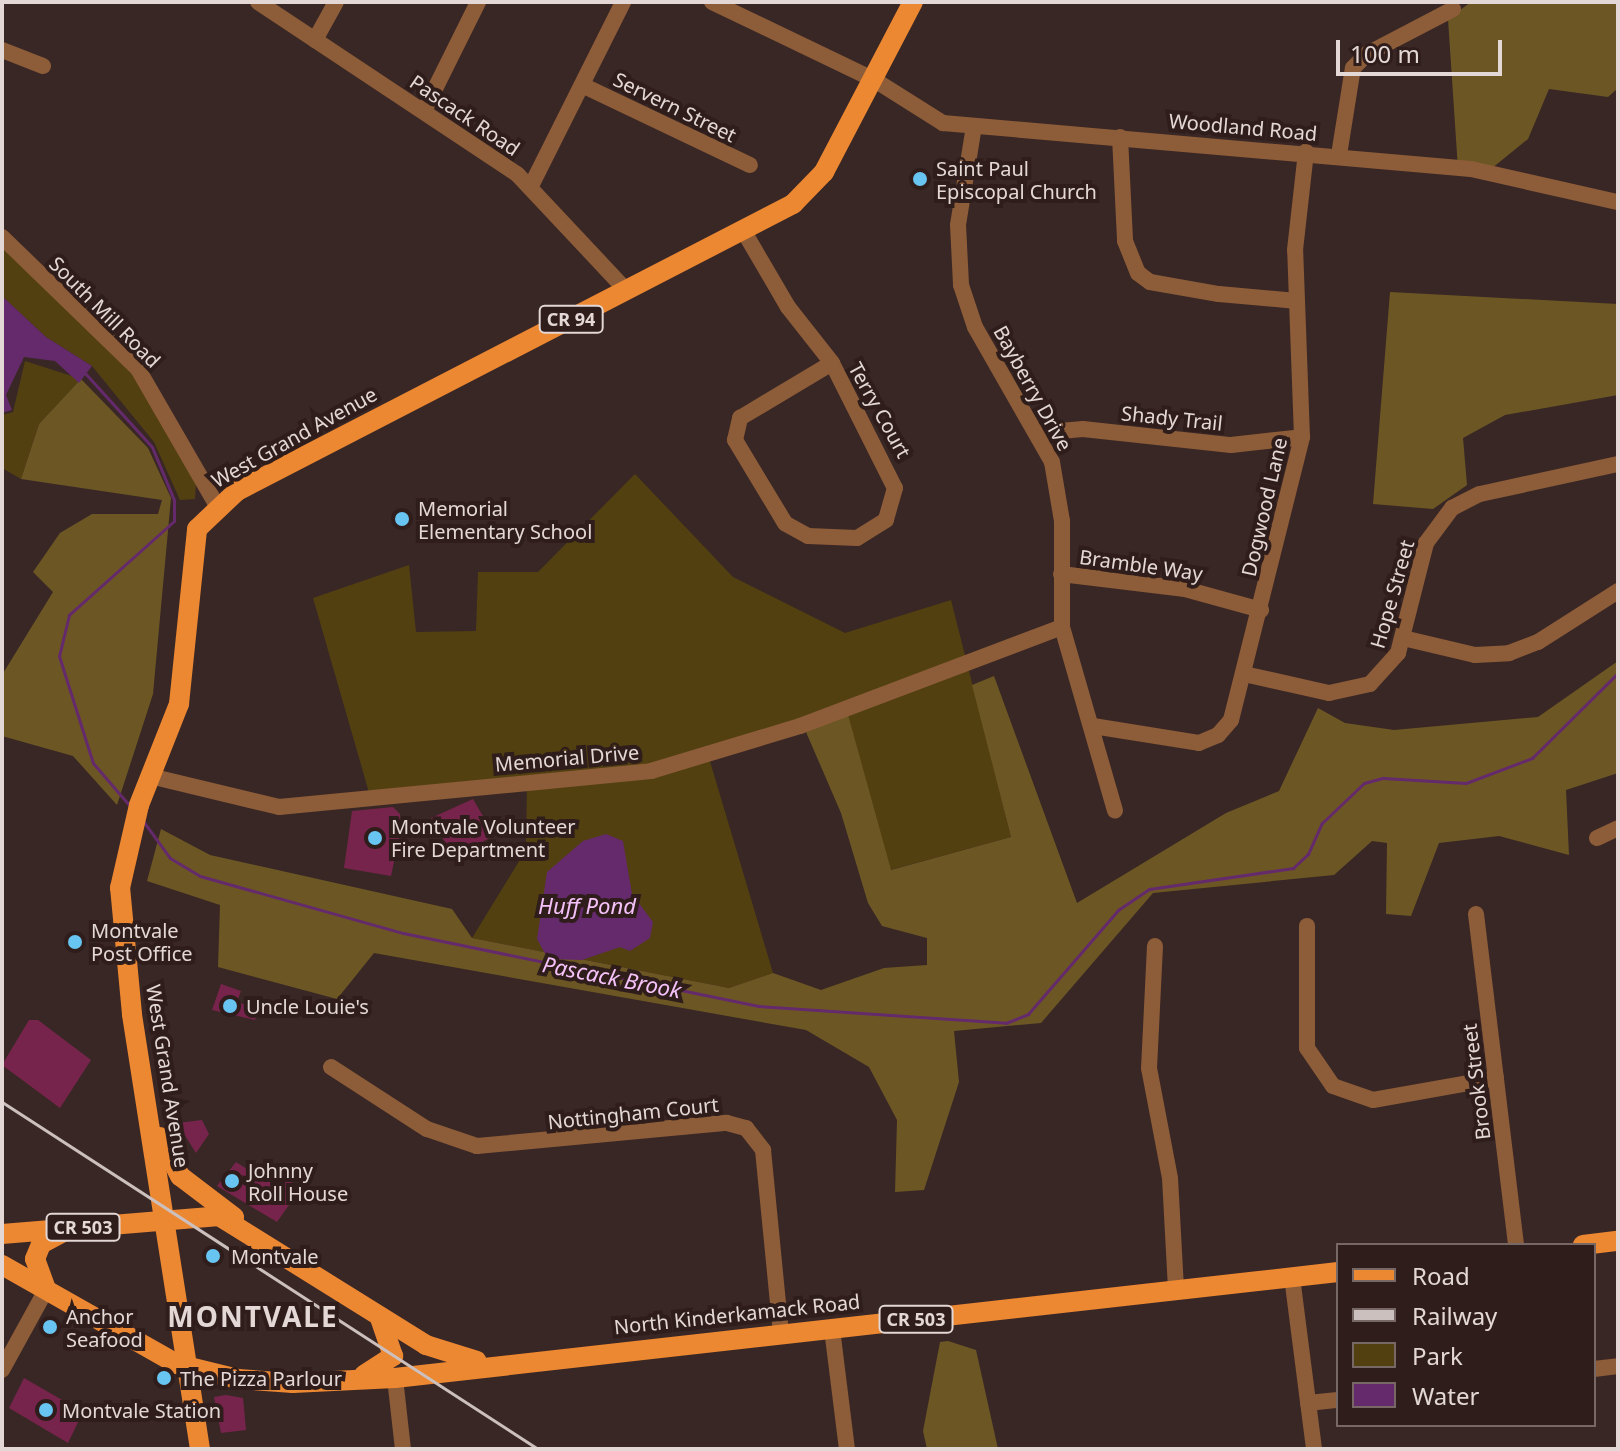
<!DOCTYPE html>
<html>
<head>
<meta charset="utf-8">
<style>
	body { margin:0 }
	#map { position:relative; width:1620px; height:1451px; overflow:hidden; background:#392725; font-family:"Noto Sans",sans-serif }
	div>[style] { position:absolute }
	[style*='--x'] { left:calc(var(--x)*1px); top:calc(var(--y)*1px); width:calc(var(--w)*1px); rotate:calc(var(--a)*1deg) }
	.green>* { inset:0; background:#524011 }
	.forest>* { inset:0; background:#6c5724 }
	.water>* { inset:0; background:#642a6b }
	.stream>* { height:3px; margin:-1.5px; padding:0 1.5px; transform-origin:1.5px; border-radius:1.5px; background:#642a6b }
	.building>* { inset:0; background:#77244c }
	.minor>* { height:16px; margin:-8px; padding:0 8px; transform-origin:8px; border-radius:8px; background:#8d5c38 }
	.major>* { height:20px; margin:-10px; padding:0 10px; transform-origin:10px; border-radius:10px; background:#ec8732 }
	.rail>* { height:3px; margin:-1.5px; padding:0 1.5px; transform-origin:1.5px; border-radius:1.5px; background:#ccc0be }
	.dots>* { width:22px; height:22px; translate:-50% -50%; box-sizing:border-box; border:4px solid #2f1d1b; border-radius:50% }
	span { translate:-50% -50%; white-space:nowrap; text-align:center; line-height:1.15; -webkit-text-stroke:8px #2f1d1b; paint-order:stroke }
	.shield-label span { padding:2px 6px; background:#2f1d1b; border:2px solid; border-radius:6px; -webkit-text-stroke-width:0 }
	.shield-label { font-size:18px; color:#e4d8d6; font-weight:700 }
	.street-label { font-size:20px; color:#e4d8d6 }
	.poi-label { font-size:20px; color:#e4d8d6 }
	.left { translate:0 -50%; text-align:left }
	.water-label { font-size:22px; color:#f4c2f9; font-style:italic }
	.district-label { font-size:28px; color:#e4d8d6; font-weight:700; letter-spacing:2px }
	.frame { position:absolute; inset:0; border:4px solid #e4d8d6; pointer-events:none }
	.legend { position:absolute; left:1336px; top:1243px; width:260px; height:184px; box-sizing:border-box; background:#2f1d1b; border:2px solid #776866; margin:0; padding:10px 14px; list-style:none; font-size:24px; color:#e4d8d6 }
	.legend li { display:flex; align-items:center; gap:16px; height:40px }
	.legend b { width:40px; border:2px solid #776866 }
	.scale { position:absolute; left:1336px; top:40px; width:166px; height:36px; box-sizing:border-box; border:4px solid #e4d8d6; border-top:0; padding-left:10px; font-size:24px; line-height:28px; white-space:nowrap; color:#e4d8d6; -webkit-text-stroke:6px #2f1d1b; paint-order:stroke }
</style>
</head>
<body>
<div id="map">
	<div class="green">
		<i style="clip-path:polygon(2px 246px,127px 364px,196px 483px,195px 499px,180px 500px,154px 442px,92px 366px,46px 337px,2px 296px)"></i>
		<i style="clip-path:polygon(25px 361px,81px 379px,39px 424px,21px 479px,2px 468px,2px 415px,13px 412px)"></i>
		<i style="clip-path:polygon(635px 474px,733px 577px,845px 633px,951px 600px,1011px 837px,890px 870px,847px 712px,709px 758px,773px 973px,729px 988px,472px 938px,526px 850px,527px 780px,370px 796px,313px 598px,409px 565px,416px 632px,476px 631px,478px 572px,538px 572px)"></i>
	</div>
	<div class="forest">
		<i style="clip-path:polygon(1471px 2px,1618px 2px,1618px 88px,1608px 97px,1549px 89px,1528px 139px,1486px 173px,1458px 169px,1448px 19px)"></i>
		<i style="clip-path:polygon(1390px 292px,1618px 304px,1618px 395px,1505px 415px,1463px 438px,1467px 485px,1433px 509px,1373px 504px)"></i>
		<i style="clip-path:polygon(81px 379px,148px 448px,171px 498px,153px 694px,117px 805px,73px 756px,2px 736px,2px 675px,53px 592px,33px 572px,60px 533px,92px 514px,158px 514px,162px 500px,21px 479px,39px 424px)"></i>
		<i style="clip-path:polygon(1618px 661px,1618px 773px,1566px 790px,1569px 855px,1499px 836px,1439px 843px,1411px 916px,1386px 914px,1387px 843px,1372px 841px,1334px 875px,1153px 893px,1041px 1023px,954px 1031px,959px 1082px,924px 1190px,895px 1192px,897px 1120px,869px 1067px,806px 1030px,374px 953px,337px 999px,218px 967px,220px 905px,147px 881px,161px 829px,210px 855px,452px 909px,472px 938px,729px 988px,773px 973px,821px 990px,884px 968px,927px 965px,927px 938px,882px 926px,868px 903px,841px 813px,806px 732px,847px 711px,891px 870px,1011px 837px,972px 685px,994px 676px,1077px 903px,1226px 813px,1279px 791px,1318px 708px,1345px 723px,1394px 730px,1538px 717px)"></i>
		<i style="clip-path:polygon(948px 1341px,976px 1350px,998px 1449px,927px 1449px,923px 1431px,940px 1342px)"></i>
	</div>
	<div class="water">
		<i style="clip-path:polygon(2px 296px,46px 337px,92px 366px,79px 383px,55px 361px,24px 357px,6px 395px,12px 410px,2px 413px)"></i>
		<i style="clip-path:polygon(606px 834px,623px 841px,632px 894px,653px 922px,650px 938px,630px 951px,620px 947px,582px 960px,548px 959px,537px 939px,547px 872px,583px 841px)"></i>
	</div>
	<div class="stream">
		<i style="--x:84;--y:372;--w:101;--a:47.8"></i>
		<i style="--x:152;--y:447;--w:57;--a:67.5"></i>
		<i style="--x:174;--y:500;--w:21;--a:90"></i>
		<i style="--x:174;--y:521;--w:141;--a:138.2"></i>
		<i style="--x:69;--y:615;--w:42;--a:103.7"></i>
		<i style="--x:59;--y:656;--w:112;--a:72.4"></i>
		<i style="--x:93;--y:763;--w:57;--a:49.3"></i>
		<i style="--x:143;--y:821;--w:46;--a:53.9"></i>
		<i style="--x:170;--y:858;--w:35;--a:31"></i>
		<i style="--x:200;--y:876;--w:211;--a:15.7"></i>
		<i style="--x:403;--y:933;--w:363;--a:11.6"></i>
		<i style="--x:759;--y:1006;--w:248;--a:3.9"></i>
		<i style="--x:1006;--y:1023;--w:24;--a:-22"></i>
		<i style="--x:1028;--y:1014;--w:138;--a:-49.1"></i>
		<i style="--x:1118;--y:910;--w:37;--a:-34"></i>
		<i style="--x:1149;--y:889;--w:146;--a:-8.3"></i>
		<i style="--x:1293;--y:868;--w:21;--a:-43"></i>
		<i style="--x:1308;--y:854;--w:34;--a:-66"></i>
		<i style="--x:1322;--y:823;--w:58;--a:-43.6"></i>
		<i style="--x:1364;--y:783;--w:20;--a:-15"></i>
		<i style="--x:1383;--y:778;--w:83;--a:3.4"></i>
		<i style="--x:1466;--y:783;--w:71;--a:-20.7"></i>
		<i style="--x:1532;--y:758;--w:121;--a:-44.7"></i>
	</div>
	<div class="building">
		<i style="clip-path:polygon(473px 799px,494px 835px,455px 859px,431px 818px)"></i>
		<i style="clip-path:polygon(393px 807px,400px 814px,400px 833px,391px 876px,344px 868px,352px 811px)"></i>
		<i style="clip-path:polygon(221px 984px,241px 991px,237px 1002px,258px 1009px,255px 1020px,212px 1010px)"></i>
		<i style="clip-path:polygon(29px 1020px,38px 1020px,91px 1060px,60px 1108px,2px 1065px)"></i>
		<i style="clip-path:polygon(202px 1120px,209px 1134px,196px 1153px,177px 1123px)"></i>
		<i style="clip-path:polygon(236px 1162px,261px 1178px,269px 1166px,292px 1182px,285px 1192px,294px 1198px,277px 1222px,217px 1186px)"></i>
		<i style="clip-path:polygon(24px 1378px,83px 1412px,68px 1443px,9px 1408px)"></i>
		<i style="clip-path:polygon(226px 1395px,243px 1398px,246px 1430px,221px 1433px,214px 1397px)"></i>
	</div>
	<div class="minor">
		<i style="--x:258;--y:2;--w:311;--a:33.6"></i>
		<i style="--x:517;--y:174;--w:159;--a:46.8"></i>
		<i style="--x:712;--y:2;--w:178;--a:25.6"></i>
		<i style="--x:873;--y:79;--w:83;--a:32.2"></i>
		<i style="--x:943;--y:123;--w:530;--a:4.98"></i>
		<i style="--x:1471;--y:169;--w:151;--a:12.7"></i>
		<i style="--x:315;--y:40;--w:43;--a:-61.1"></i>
		<i style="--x:2;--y:50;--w:44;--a:21.3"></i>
		<i style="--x:582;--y:85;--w:186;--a:25.5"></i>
		<i style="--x:424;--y:111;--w:122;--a:-63.6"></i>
		<i style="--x:974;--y:126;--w:100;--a:99.2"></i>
		<i style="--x:958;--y:225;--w:60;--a:87.1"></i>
		<i style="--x:961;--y:285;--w:44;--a:71.6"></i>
		<i style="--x:975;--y:327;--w:155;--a:60.3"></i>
		<i style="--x:1052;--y:462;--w:60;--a:80.4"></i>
		<i style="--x:1062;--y:521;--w:106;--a:90"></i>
		<i style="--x:1062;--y:627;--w:191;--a:73.9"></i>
		<i style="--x:1120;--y:137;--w:104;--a:87.2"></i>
		<i style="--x:1125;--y:241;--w:35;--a:68"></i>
		<i style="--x:1138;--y:273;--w:15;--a:37"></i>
		<i style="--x:1150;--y:282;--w:70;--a:9.9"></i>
		<i style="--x:1219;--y:294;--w:78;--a:5.1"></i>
		<i style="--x:1339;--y:155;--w:88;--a:-80.9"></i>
		<i style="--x:1353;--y:68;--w:20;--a:-45"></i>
		<i style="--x:1367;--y:54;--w:97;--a:-27.6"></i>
		<i style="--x:531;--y:186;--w:206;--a:-63.4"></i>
		<i style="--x:743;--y:230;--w:89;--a:59.7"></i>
		<i style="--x:788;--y:307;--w:71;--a:51.8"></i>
		<i style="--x:2;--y:237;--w:190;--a:44.1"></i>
		<i style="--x:138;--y:369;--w:158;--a:60"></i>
		<i style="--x:832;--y:363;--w:140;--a:63.3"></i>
		<i style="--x:895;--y:488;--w:33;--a:106"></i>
		<i style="--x:886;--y:520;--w:34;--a:148"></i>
		<i style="--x:857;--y:538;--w:49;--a:-177.7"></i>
		<i style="--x:808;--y:536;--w:26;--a:-151"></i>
		<i style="--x:785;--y:523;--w:97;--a:-121.1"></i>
		<i style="--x:735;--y:440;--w:23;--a:-77"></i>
		<i style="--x:740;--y:418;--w:107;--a:-30.9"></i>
		<i style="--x:1038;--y:433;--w:45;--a:-5.1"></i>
		<i style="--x:1083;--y:429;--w:149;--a:6.2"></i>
		<i style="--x:1231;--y:445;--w:71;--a:-6.4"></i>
		<i style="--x:1061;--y:574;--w:125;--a:6.9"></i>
		<i style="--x:1185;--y:589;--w:79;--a:15.4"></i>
		<i style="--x:1403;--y:638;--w:74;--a:13.3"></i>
		<i style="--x:1475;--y:655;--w:34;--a:-3"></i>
		<i style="--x:1509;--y:653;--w:31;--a:-21"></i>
		<i style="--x:1538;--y:642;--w:95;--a:-32.5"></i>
		<i style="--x:1244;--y:674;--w:87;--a:12.6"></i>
		<i style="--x:1329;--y:693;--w:42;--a:-12.4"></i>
		<i style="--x:1370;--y:684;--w:42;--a:-47.9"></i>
		<i style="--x:1398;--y:653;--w:114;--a:-75.7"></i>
		<i style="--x:1426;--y:543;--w:44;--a:-53.4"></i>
		<i style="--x:1452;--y:508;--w:31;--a:-27"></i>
		<i style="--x:1480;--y:494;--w:141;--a:-12.3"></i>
		<i style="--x:1093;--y:726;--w:107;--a:9.1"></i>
		<i style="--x:1199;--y:743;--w:21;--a:-23"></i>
		<i style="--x:1218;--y:735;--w:20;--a:-49"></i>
		<i style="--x:1231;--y:720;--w:292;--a:-75.9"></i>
		<i style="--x:1302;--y:437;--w:187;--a:-92.1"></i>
		<i style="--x:1295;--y:250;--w:99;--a:-83.6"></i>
		<i style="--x:150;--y:776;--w:133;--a:13.5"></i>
		<i style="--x:279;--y:807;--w:374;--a:-5.5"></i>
		<i style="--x:651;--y:771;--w:156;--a:-16.8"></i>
		<i style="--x:800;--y:726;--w:280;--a:-20.7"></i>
		<i style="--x:1597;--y:838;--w:23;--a:-25"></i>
		<i style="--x:1476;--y:914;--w:333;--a:83.1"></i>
		<i style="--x:1307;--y:926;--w:122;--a:90"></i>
		<i style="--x:1307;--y:1048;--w:46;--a:55.6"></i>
		<i style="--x:1333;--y:1086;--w:42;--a:19.3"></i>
		<i style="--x:1373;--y:1100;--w:125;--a:-10.1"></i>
		<i style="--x:1155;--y:946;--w:122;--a:92.8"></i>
		<i style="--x:1149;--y:1068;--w:112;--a:79.2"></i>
		<i style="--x:1170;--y:1178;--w:112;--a:86.9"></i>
		<i style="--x:331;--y:1067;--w:114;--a:32.9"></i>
		<i style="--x:427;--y:1129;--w:53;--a:18.8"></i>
		<i style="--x:477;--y:1146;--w:251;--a:-5.3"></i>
		<i style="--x:727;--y:1123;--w:20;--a:15"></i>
		<i style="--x:746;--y:1128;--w:28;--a:52"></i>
		<i style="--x:763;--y:1150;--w:185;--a:84.4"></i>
		<i style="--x:1292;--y:1277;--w:173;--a:82.7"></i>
		<i style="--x:832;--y:1329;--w:121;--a:82.9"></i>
		<i style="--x:1594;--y:1369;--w:24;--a:-7"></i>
		<i style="--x:2;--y:1370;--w:91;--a:-61.2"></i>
		<i style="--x:395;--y:1378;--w:71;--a:83.6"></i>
		<i style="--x:1308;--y:1403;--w:30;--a:-6"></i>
	</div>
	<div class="major">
		<i style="--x:160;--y:1137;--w:44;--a:62.9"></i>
		<i style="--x:180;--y:1176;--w:68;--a:37.2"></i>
		<i style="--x:2;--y:1234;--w:218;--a:-4.7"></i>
		<i style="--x:219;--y:1216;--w:244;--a:31.9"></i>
		<i style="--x:426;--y:1345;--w:53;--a:17.4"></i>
		<i style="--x:1583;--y:1245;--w:35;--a:-7"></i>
		<i style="--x:2;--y:1265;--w:201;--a:29.5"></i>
		<i style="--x:177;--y:1364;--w:63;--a:13.8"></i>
		<i style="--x:238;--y:1379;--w:55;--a:4.2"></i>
		<i style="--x:293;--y:1383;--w:102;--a:-2.8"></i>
		<i style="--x:395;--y:1378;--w:949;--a:-6.41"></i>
		<i style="--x:46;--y:1289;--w:32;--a:-110"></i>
		<i style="--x:35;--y:1259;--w:16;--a:-68"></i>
		<i style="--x:41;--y:1244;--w:26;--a:-28"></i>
		<i style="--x:364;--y:1375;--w:35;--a:-33"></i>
		<i style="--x:393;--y:1356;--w:40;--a:-108.9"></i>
		<i style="--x:200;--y:1449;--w:440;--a:-98.9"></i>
		<i style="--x:132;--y:1014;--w:127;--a:-95.4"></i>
		<i style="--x:120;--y:888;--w:85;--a:-77.1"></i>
		<i style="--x:139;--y:805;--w:109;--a:-68.4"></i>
		<i style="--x:179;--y:704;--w:176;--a:-84.1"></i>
		<i style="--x:197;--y:529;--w:55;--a:-43.5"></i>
		<i style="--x:237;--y:491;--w:626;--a:-27.3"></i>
		<i style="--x:793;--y:204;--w:45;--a:-45.9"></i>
		<i style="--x:824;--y:172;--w:192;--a:-62.4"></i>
	</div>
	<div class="rail">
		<i style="--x:2;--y:1102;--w:639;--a:32.92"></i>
	</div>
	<div class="dots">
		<i style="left:920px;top:179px;background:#68c4f0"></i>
		<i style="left:402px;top:519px;background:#68c4f0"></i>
		<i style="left:375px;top:838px;background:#68c4f0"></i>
		<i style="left:75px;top:942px;background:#68c4f0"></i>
		<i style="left:230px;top:1006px;background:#68c4f0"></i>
		<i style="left:232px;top:1181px;background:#68c4f0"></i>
		<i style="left:213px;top:1256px;background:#68c4f0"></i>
		<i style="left:50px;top:1327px;background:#68c4f0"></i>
		<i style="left:164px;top:1378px;background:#68c4f0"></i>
		<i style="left:46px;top:1410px;background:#68c4f0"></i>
	</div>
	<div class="shield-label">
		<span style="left:571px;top:319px">CR 94</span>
		<span style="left:83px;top:1227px">CR 503</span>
		<span style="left:916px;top:1319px">CR 503</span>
	</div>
	<div class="street-label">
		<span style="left:675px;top:107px;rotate:26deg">Servern Street</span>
		<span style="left:465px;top:115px;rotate:34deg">Pascack Road</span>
		<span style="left:1243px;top:127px;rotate:5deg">Woodland Road</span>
		<span style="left:105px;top:312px;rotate:45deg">South Mill Road</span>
		<span style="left:1033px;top:388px;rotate:61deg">Bayberry Drive</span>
		<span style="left:880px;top:410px;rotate:61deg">Terry Court</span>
		<span style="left:1172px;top:418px;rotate:6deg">Shady Trail</span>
		<span style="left:294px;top:437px;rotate:-29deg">West Grand Avenue</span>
		<span style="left:1264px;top:507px;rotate:-77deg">Dogwood Lane</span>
		<span style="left:1141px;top:565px;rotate:8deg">Bramble Way</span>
		<span style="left:1392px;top:594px;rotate:-74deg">Hope Street</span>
		<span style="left:567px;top:758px;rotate:-5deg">Memorial Drive</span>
		<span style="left:168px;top:1076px;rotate:81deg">West Grand Avenue</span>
		<span style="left:1476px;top:1082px;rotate:-97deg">Brook Street</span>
		<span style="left:633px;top:1113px;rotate:-6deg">Nottingham Court</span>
		<span style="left:737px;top:1314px;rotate:-6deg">North Kinderkamack Road</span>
	</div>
	<div class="poi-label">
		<span class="left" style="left:936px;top:180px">Saint Paul<br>Episcopal Church</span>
		<span class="left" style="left:418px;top:520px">Memorial<br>Elementary School</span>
		<span class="left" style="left:391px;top:838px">Montvale Volunteer<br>Fire Department</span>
		<span class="left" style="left:91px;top:942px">Montvale<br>Post Office</span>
		<span class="left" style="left:246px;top:1006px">Uncle Louie's</span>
		<span class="left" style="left:248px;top:1182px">Johnny<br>Roll House</span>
		<span class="left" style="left:231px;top:1256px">Montvale</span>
		<span class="left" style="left:66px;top:1328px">Anchor<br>Seafood</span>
		<span class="left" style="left:180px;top:1378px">The Pizza Parlour</span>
		<span class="left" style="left:62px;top:1410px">Montvale Station</span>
	</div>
	<div class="water-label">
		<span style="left:587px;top:906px">Huff Pond</span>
		<span style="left:612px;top:977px;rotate:11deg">Pascack Brook</span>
	</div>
	<div class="district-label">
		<span style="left:253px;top:1316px">MONTVALE</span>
	</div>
	<div class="frame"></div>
	<ul class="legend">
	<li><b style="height:10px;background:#ec8732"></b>Road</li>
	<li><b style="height:10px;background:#ccc0be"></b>Railway</li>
	<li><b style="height:22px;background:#524011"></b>Park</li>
	<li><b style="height:22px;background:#642a6b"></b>Water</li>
	</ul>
	<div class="scale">100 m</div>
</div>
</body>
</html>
